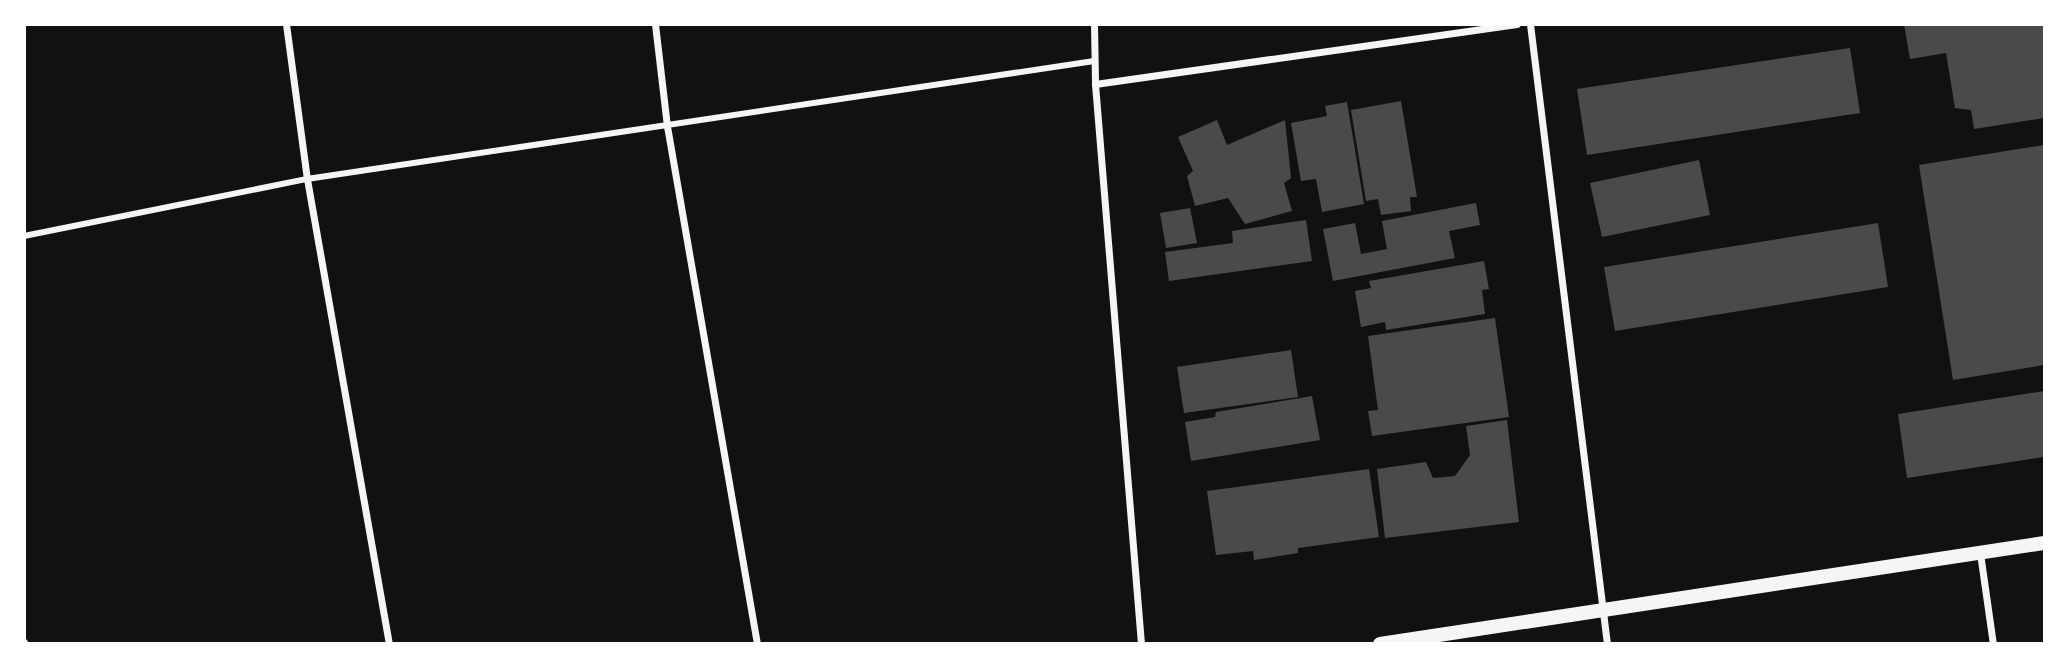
<!DOCTYPE html>
<html>
<head>
<meta charset="utf-8">
<style>
	body { margin:0 }
	#map { position:relative; width:2069px; height:668px; overflow:hidden; background:#111; font-family:"Work Sans",sans-serif }
	div>[style] { position:absolute }
	[style*='--x'] { left:calc(var(--x)*1px); top:calc(var(--y)*1px); width:calc(var(--w)*1px); rotate:calc(var(--a)*1deg) }
	.building>* { inset:0; background:#4a4a4a }
	.pedestrian>* { height:6px; margin:-3px; padding:0 3px; transform-origin:3px; border-radius:3px; background:#f5f5f5 }
	.minor>* { height:7px; margin:-3.5px; padding:0 3.5px; transform-origin:3.5px; border-radius:3.5px; background:#f5f5f5 }
	.secondary>* { height:14px; margin:-7px; padding:0 7px; transform-origin:7px; border-radius:7px; background:#f5f5f5 }
	span { translate:-50% -50%; white-space:nowrap; text-align:center; line-height:1.15; -webkit-text-stroke:5px #fff; paint-order:stroke }
	.frame { position:absolute; inset:0; border:26px solid #fff; pointer-events:none }
</style>
</head>
<body>
<div id="map">
	<div class="building">
		<i style="clip-path:polygon(1904px 24px,2044px 24px,2044px 118px,1974px 129px,1971px 110px,1955px 108px,1946px 53px,1910px 59px)"></i>
		<i style="clip-path:polygon(1850px 48px,1860px 113px,1587px 155px,1577px 89px)"></i>
		<i style="clip-path:polygon(1401px 101px,1417px 197px,1410px 197px,1411px 211px,1381px 215px,1378px 199px,1366px 201px,1351px 110px)"></i>
		<i style="clip-path:polygon(1347px 102px,1364px 204px,1322px 212px,1316px 179px,1301px 181px,1291px 123px,1327px 116px,1325px 106px)"></i>
		<i style="clip-path:polygon(1217px 120px,1227px 145px,1285px 120px,1291px 178px,1284px 183px,1292px 211px,1245px 224px,1228px 198px,1195px 206px,1187px 176px,1193px 171px,1178px 137px)"></i>
		<i style="clip-path:polygon(2044px 145px,2044px 365px,1953px 380px,1919px 165px)"></i>
		<i style="clip-path:polygon(1699px 160px,1710px 215px,1602px 237px,1590px 183px)"></i>
		<i style="clip-path:polygon(1476px 203px,1480px 225px,1449px 231px,1455px 258px,1333px 281px,1323px 229px,1355px 223px,1361px 254px,1387px 249px,1382px 221px)"></i>
		<i style="clip-path:polygon(1190px 208px,1197px 243px,1166px 248px,1160px 213px)"></i>
		<i style="clip-path:polygon(1306px 220px,1312px 261px,1169px 281px,1165px 252px,1233px 243px,1232px 231px)"></i>
		<i style="clip-path:polygon(1878px 223px,1888px 287px,1615px 331px,1604px 267px)"></i>
		<i style="clip-path:polygon(1484px 261px,1489px 289px,1482px 290px,1485px 314px,1386px 330px,1385px 322px,1361px 327px,1355px 291px,1371px 288px,1369px 281px)"></i>
		<i style="clip-path:polygon(1495px 318px,1509px 417px,1372px 436px,1368px 411px,1378px 410px,1368px 336px)"></i>
		<i style="clip-path:polygon(1291px 350px,1298px 397px,1184px 413px,1177px 367px)"></i>
		<i style="clip-path:polygon(2044px 391px,2044px 457px,1907px 478px,1898px 414px)"></i>
		<i style="clip-path:polygon(1312px 396px,1320px 440px,1191px 461px,1185px 422px,1215px 417px,1216px 412px)"></i>
		<i style="clip-path:polygon(1507px 420px,1519px 522px,1385px 538px,1377px 469px,1426px 462px,1433px 478px,1455px 476px,1470px 455px,1466px 426px)"></i>
		<i style="clip-path:polygon(1369px 469px,1379px 537px,1298px 548px,1298px 553px,1254px 560px,1253px 551px,1216px 555px,1207px 491px)"></i>
	</div>
	<div class="pedestrian">
		<i style="--x:24;--y:236;--w:289;--a:-11.4"></i>
		<i style="--x:307;--y:179;--w:796;--a:-8.53"></i>
	</div>
	<div class="minor">
		<i style="--x:286;--y:24;--w:156;--a:82.3"></i>
		<i style="--x:307;--y:179;--w:472;--a:80"></i>
		<i style="--x:655;--y:24;--w:103;--a:83.3"></i>
		<i style="--x:667;--y:126;--w:526;--a:80.14"></i>
		<i style="--x:1094;--y:24;--w:60;--a:89"></i>
		<i style="--x:1095;--y:84;--w:562;--a:85.3"></i>
		<i style="--x:1530;--y:24;--w:625;--a:82.92"></i>
		<i style="--x:1095;--y:84;--w:426;--a:-8.1"></i>
		<i style="--x:1980;--y:553;--w:92;--a:81.9"></i>
		<i style="--x:24;--y:642;--w:2;--a:63"></i>
	</div>
	<div class="secondary">
		<i style="--x:1380;--y:644;--w:672;--a:-8.65"></i>
	</div>
	<div class="frame"></div>
</div>
</body>
</html>
